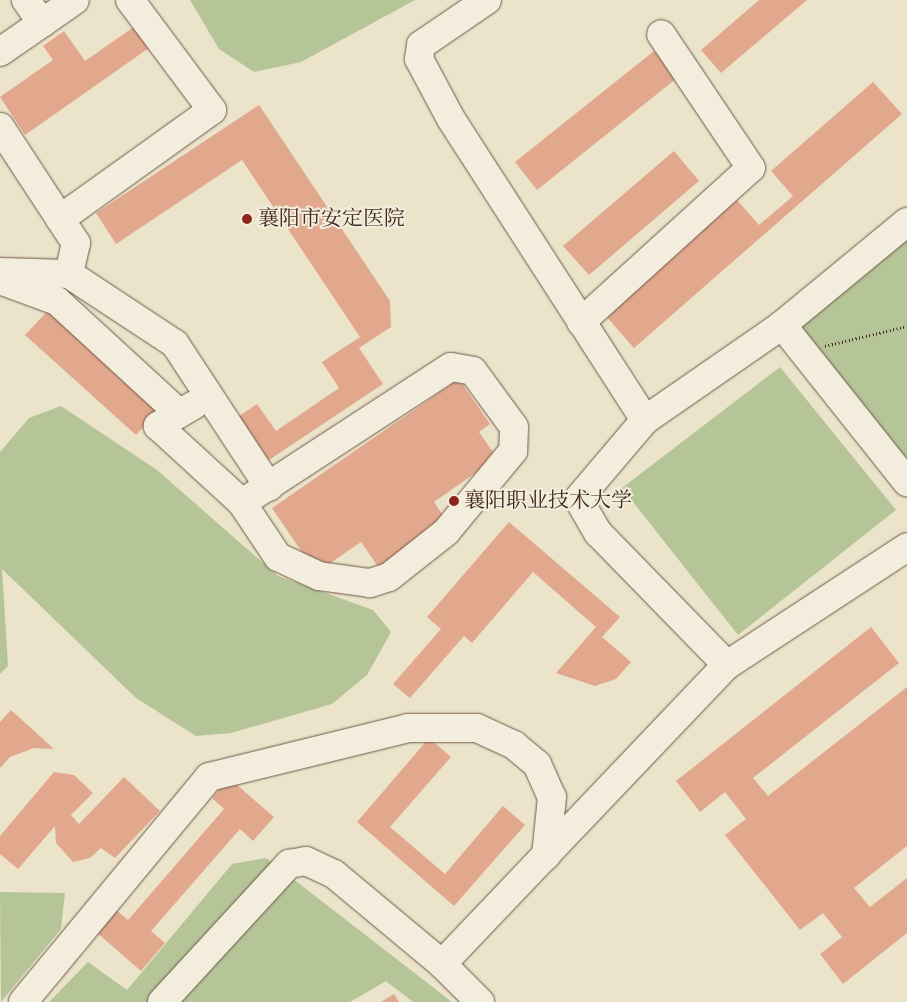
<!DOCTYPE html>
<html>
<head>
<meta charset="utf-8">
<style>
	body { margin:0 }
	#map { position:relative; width:907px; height:1002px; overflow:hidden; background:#ebe4ca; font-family:"IM FELL DW Pica","Noto Serif SC",serif }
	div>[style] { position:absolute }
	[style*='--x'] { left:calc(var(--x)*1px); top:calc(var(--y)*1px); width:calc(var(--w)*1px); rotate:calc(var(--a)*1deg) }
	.green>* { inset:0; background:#b5c598 }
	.building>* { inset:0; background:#e2a88d }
	.path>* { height:3px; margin-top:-1.5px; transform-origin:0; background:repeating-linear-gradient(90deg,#452a1e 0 1px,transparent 0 3.5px) }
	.roads { filter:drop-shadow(0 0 1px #6e5849) drop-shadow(0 0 1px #6e5849) }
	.minor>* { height:28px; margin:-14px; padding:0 14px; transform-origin:14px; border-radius:14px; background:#f2eddd }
	.dots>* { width:14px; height:14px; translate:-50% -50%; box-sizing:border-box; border:2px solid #f2eddd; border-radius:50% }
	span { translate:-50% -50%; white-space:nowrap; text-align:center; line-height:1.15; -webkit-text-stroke:4px #f2eddd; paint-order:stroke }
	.poi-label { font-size:21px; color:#452a1e }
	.left { translate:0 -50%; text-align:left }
</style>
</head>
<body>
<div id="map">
	<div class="green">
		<i style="clip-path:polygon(190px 0,415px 0,301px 62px,254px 72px,219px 49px)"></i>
		<i style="clip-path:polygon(907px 223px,907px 486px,782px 325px)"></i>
		<i style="clip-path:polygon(780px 367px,896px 510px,738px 635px,622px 488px)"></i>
		<i style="clip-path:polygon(61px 406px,157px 470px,278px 576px,373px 610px,391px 632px,367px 675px,332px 704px,231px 733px,196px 736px,136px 698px,2px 569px,8px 666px,0 674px,0 452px,29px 418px)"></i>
		<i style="clip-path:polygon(266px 858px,452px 1002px,413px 1002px,386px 981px,350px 1002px,49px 1002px,88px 962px,127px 990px,232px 864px)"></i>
		<i style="clip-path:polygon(0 892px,65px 893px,61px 929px,1px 1002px)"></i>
	</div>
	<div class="building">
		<i style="clip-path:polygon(759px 0,807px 0,721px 73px,701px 50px)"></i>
		<i style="clip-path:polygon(141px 22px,156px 43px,25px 135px,0 97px,53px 60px,43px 46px,64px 31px,85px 61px)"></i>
		<i style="clip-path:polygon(654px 51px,677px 78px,537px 190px,515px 162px)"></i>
		<i style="clip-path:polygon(873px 82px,902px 114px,634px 348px,605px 315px,737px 200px,759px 225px,793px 196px,771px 171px)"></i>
		<i style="clip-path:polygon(259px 105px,390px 301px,391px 327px,359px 348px,383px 384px,269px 460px,239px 416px,257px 404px,276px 431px,339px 388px,322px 362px,360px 337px,242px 160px,116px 244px,96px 213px)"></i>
		<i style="clip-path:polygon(674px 151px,699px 181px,589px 275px,563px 246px)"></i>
		<i style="clip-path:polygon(54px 304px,165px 404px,136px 435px,25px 335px)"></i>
		<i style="clip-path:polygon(459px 379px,490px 424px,479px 432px,497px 458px,434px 502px,449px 524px,381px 571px,361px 542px,316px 573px,272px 508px)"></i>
		<i style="clip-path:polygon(509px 522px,620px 617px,602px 637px,631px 662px,616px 679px,595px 686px,556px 673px,596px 627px,533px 572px,472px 643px,464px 636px,410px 698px,393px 684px,441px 629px,427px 617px)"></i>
		<i style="clip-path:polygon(871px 627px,899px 663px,753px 778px,768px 796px,907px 687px,907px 846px,854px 888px,870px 907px,907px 878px,907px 933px,843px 984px,820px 954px,842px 937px,823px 913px,800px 930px,725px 835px,746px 819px,725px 792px,700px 812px,676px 781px)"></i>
		<i style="clip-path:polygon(11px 710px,54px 749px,34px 748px,10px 757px,0 768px,0 722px)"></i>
		<i style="clip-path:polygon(429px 738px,451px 757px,390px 827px,445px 874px,503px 806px,525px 825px,454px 906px,357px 822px)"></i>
		<i style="clip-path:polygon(54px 772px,74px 775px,93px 793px,71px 815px,79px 824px,124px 777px,160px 811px,115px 858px,101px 848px,90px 858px,73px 862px,56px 843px,55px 826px,18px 869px,0 854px,0 836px)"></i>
		<i style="clip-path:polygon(229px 778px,274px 817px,253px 841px,240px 829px,151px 931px,165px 943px,141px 971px,96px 932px,115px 909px,128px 920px,224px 809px,212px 798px)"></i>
		<i style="clip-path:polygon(394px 994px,399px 1002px,381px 1002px)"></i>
	</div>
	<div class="path">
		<i style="--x:825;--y:346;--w:84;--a:-13.7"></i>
	</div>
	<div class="roads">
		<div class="minor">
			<i style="--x:487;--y:0;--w:80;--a:145.7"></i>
			<i style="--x:421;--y:45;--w:14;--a:98"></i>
			<i style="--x:419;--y:59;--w:68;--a:61.9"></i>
			<i style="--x:451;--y:119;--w:358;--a:57.2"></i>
			<i style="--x:42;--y:23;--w:40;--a:-34.9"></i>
			<i style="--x:0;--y:52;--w:51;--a:-34.6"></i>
			<i style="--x:42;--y:23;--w:28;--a:-125"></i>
			<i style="--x:0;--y:127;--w:139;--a:56.8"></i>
			<i style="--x:76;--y:243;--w:32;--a:103"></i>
			<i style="--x:69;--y:274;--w:127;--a:33.4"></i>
			<i style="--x:175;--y:344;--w:171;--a:56.7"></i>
			<i style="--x:60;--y:219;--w:187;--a:-35.6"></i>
			<i style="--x:212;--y:110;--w:137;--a:-126.7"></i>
			<i style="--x:0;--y:272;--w:69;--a:1.7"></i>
			<i style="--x:0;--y:280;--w:61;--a:20.2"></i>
			<i style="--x:57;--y:301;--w:166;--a:42.6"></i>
			<i style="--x:581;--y:322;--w:229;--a:-42.2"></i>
			<i style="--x:751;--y:168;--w:161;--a:-123.9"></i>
			<i style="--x:782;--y:325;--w:201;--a:51.5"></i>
			<i style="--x:451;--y:367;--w:22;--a:10"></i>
			<i style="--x:473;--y:371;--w:69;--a:53.8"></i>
			<i style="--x:514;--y:427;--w:24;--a:92"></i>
			<i style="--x:513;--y:451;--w:105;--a:129.6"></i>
			<i style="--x:446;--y:532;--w:73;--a:141.7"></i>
			<i style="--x:389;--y:577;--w:20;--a:162"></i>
			<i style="--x:370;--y:583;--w:51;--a:-172.2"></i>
			<i style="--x:319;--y:576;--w:45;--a:-155.1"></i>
			<i style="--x:278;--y:557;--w:65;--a:-123.7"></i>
			<i style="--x:242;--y:503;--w:249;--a:-33.1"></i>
			<i style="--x:194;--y:405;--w:42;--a:149.7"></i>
			<i style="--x:158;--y:426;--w:114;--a:42.5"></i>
			<i style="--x:727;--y:665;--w:185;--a:-134.3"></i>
			<i style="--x:598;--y:533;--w:39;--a:-120"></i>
			<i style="--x:578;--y:499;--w:104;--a:-49.7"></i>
			<i style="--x:645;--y:420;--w:167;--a:-34.7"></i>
			<i style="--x:782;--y:325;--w:162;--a:-39.5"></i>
			<i style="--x:442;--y:964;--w:413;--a:-46.4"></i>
			<i style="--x:727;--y:665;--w:215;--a:-33.2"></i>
			<i style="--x:23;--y:1002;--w:292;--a:-50.4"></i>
			<i style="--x:209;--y:777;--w:205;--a:-13.8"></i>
			<i style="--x:408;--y:728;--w:69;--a:0"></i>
			<i style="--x:477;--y:728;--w:41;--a:24.7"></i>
			<i style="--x:514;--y:745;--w:30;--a:40"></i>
			<i style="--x:537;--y:764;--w:36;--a:66"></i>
			<i style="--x:552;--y:797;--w:59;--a:95.8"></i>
			<i style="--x:162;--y:1002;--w:188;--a:-47.4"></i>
			<i style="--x:289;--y:864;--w:17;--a:-10"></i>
			<i style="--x:306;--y:861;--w:31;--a:25"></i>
			<i style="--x:334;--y:874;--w:141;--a:39.8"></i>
			<i style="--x:442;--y:964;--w:54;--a:45"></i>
		</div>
	</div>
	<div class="dots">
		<i style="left:247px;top:219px;background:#8f2418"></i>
		<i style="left:454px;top:501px;background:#8f2418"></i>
	</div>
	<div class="poi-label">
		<span class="left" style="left:258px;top:219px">襄阳市安定医院</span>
		<span class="left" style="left:464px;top:501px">襄阳职业技术大学</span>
	</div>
</div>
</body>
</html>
